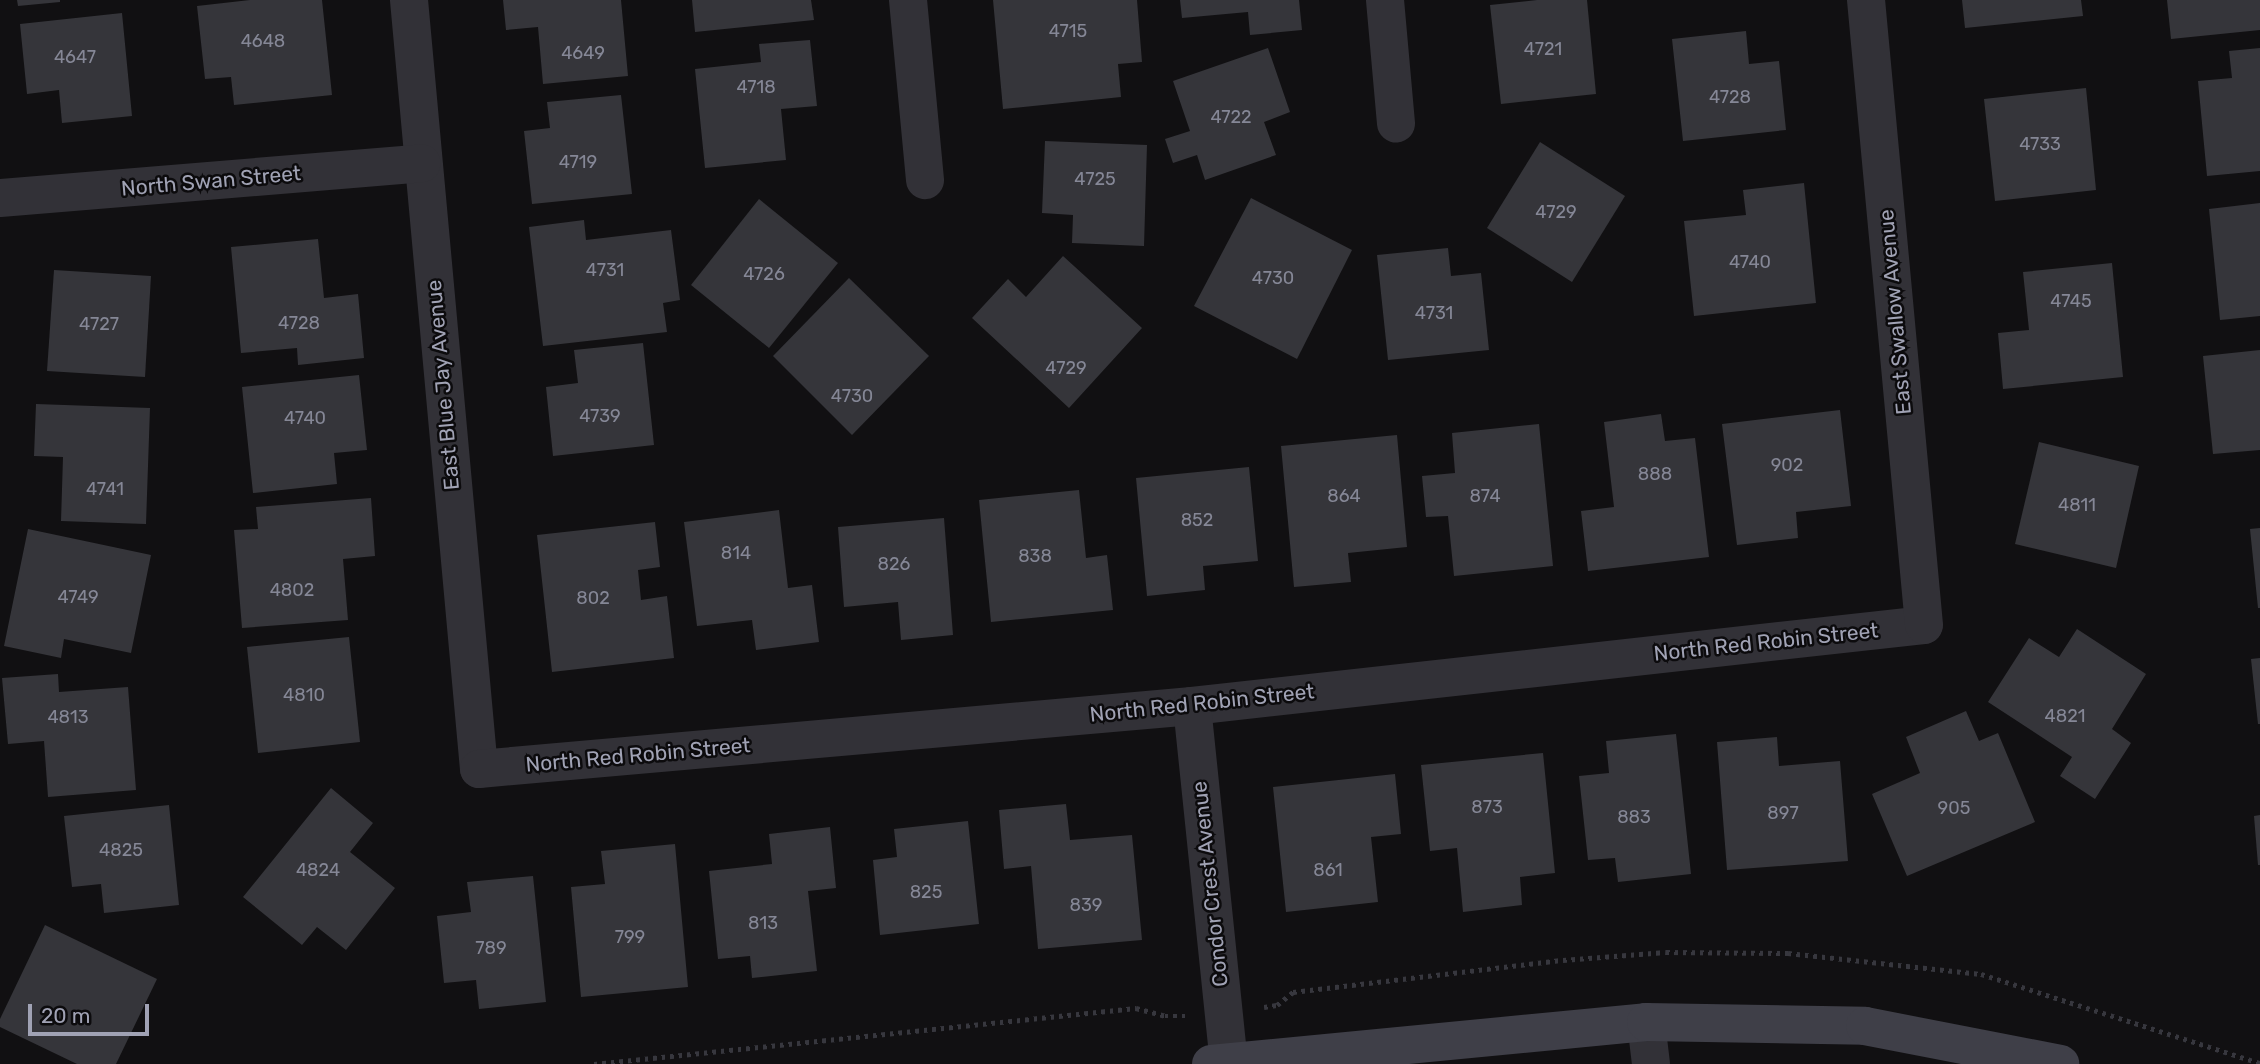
<!DOCTYPE html>
<html>
<head>
<meta charset="utf-8">
<style>
	body { margin:0 }
	#map { position:relative; width:2260px; height:1064px; overflow:hidden; background:#111012; font-family:Rubik,sans-serif }
	div>[style] { position:absolute }
	[style*='--x'] { left:calc(var(--x)*1px); top:calc(var(--y)*1px); width:calc(var(--w)*1px); rotate:calc(var(--a)*1deg) }
	.building>* { inset:0; background:#35353a }
	.path>* { height:4.5px; margin-top:-2.25px; transform-origin:0; background:repeating-linear-gradient(90deg,#37373e 0 3.5px,transparent 0 8.5px) }
	.street>* { height:38px; margin:-19px; padding:0 19px; transform-origin:19px; border-radius:19px; background:#323137 }
	.secondary>* { height:38px; margin:-19px; padding:0 19px; transform-origin:19px; border-radius:19px; background:#3f3f48 }
	span { translate:-50% -50%; white-space:nowrap; text-align:center; line-height:1.15; -webkit-text-stroke:5px #0c0b0d; paint-order:stroke }
	.number-label { font-size:18px; color:#858796 }
	.number-label span { -webkit-text-stroke-width:0 }
	.street-label { font-size:21px; color:#a0a2b4 }
	.scale { position:absolute; left:28px; top:1004px; width:121px; height:32px; box-sizing:border-box; border:4px solid #a0a2b4; border-top:0; padding-left:9px; font-size:21px; line-height:24px; white-space:nowrap; color:#a0a2b4; -webkit-text-stroke:5px #0c0b0d; paint-order:stroke }
</style>
</head>
<body>
<div id="map">
	<div class="building">
		<i style="clip-path:polygon(17px 0,60px 0,60px 2px,18px 6px)"></i>
		<i style="clip-path:polygon(250px 0,322px 0,332px 95px,234px 105px,231px 77px,205px 79px,197px 6px)"></i>
		<i style="clip-path:polygon(503px 0,621px 0,628px 76px,543px 84px,538px 27px,506px 30px)"></i>
		<i style="clip-path:polygon(692px 0,811px 0,814px 20px,695px 32px)"></i>
		<i style="clip-path:polygon(993px 0,1137px 0,1142px 62px,1118px 64px,1121px 97px,1003px 109px)"></i>
		<i style="clip-path:polygon(1180px 0,1299px 0,1302px 30px,1250px 35px,1248px 12px,1182px 18px)"></i>
		<i style="clip-path:polygon(1537px 0,1587px 0,1596px 94px,1501px 104px,1490px 5px)"></i>
		<i style="clip-path:polygon(1962px 0,2081px 0,2083px 16px,1965px 28px)"></i>
		<i style="clip-path:polygon(2167px 0,2260px 0,2260px 30px,2171px 39px)"></i>
		<i style="clip-path:polygon(122px 13px,132px 116px,62px 123px,59px 90px,27px 94px,20px 24px)"></i>
		<i style="clip-path:polygon(1746px 31px,1749px 64px,1779px 61px,1786px 130px,1683px 141px,1672px 39px)"></i>
		<i style="clip-path:polygon(810px 40px,817px 106px,781px 109px,786px 160px,705px 168px,695px 69px,761px 62px,759px 44px)"></i>
		<i style="clip-path:polygon(1268px 48px,1290px 112px,1264px 122px,1276px 155px,1205px 180px,1197px 155px,1173px 163px,1165px 139px,1190px 131px,1173px 81px)"></i>
		<i style="clip-path:polygon(2260px 48px,2260px 171px,2207px 176px,2198px 81px,2232px 78px,2229px 51px)"></i>
		<i style="clip-path:polygon(2086px 88px,2096px 190px,1995px 201px,1984px 99px)"></i>
		<i style="clip-path:polygon(621px 95px,632px 194px,532px 204px,524px 131px,550px 128px,547px 102px)"></i>
		<i style="clip-path:polygon(1045px 141px,1147px 145px,1144px 246px,1072px 243px,1073px 215px,1042px 213px)"></i>
		<i style="clip-path:polygon(1540px 142px,1625px 196px,1572px 282px,1487px 228px)"></i>
		<i style="clip-path:polygon(1804px 183px,1816px 303px,1694px 316px,1684px 221px,1746px 215px,1743px 190px)"></i>
		<i style="clip-path:polygon(1251px 198px,1352px 250px,1297px 359px,1194px 306px)"></i>
		<i style="clip-path:polygon(759px 199px,838px 263px,769px 348px,691px 285px)"></i>
		<i style="clip-path:polygon(2260px 203px,2260px 316px,2220px 320px,2209px 209px)"></i>
		<i style="clip-path:polygon(584px 220px,586px 240px,671px 230px,680px 300px,663px 303px,667px 332px,543px 346px,529px 227px)"></i>
		<i style="clip-path:polygon(318px 239px,324px 298px,358px 294px,364px 358px,298px 365px,297px 348px,241px 353px,231px 247px)"></i>
		<i style="clip-path:polygon(1448px 248px,1451px 276px,1481px 273px,1489px 350px,1388px 360px,1377px 255px)"></i>
		<i style="clip-path:polygon(1063px 256px,1142px 328px,1069px 408px,972px 318px,1008px 279px,1026px 297px)"></i>
		<i style="clip-path:polygon(2112px 263px,2123px 377px,2003px 389px,1998px 333px,2029px 330px,2023px 272px)"></i>
		<i style="clip-path:polygon(54px 270px,151px 276px,145px 377px,47px 371px)"></i>
		<i style="clip-path:polygon(849px 278px,929px 356px,852px 435px,773px 356px)"></i>
		<i style="clip-path:polygon(643px 343px,654px 445px,553px 456px,546px 387px,578px 383px,574px 350px)"></i>
		<i style="clip-path:polygon(2260px 350px,2260px 450px,2213px 454px,2203px 356px)"></i>
		<i style="clip-path:polygon(359px 375px,367px 450px,334px 453px,337px 484px,253px 493px,242px 387px)"></i>
		<i style="clip-path:polygon(36px 404px,150px 408px,146px 524px,61px 521px,63px 457px,34px 456px)"></i>
		<i style="clip-path:polygon(1840px 410px,1851px 506px,1796px 512px,1798px 538px,1737px 545px,1722px 424px)"></i>
		<i style="clip-path:polygon(1661px 414px,1665px 441px,1695px 438px,1709px 557px,1588px 571px,1581px 511px,1614px 507px,1604px 422px)"></i>
		<i style="clip-path:polygon(1539px 424px,1553px 566px,1454px 576px,1448px 516px,1426px 517px,1422px 476px,1455px 473px,1452px 433px)"></i>
		<i style="clip-path:polygon(1397px 435px,1407px 547px,1348px 553px,1351px 582px,1294px 587px,1281px 446px)"></i>
		<i style="clip-path:polygon(2039px 442px,2139px 466px,2116px 568px,2015px 544px)"></i>
		<i style="clip-path:polygon(1249px 467px,1258px 561px,1203px 566px,1205px 590px,1147px 596px,1136px 478px)"></i>
		<i style="clip-path:polygon(1079px 490px,1086px 558px,1107px 555px,1113px 610px,991px 622px,979px 500px)"></i>
		<i style="clip-path:polygon(371px 498px,375px 556px,343px 559px,348px 620px,242px 628px,234px 530px,258px 529px,256px 507px)"></i>
		<i style="clip-path:polygon(779px 510px,788px 588px,812px 585px,819px 642px,756px 650px,752px 620px,697px 626px,684px 522px)"></i>
		<i style="clip-path:polygon(944px 518px,953px 635px,901px 640px,898px 602px,844px 607px,838px 527px)"></i>
		<i style="clip-path:polygon(655px 522px,660px 567px,638px 570px,641px 600px,667px 596px,674px 658px,552px 672px,537px 535px)"></i>
		<i style="clip-path:polygon(2260px 528px,2260px 608px,2258px 608px,2250px 529px)"></i>
		<i style="clip-path:polygon(28px 529px,151px 555px,131px 653px,64px 639px,61px 658px,4px 646px)"></i>
		<i style="clip-path:polygon(2077px 629px,2146px 674px,2112px 729px,2131px 743px,2095px 799px,2060px 776px,2072px 757px,1988px 702px,2029px 638px,2059px 657px)"></i>
		<i style="clip-path:polygon(349px 637px,360px 742px,258px 753px,247px 647px)"></i>
		<i style="clip-path:polygon(2260px 658px,2260px 724px,2258px 724px,2251px 659px)"></i>
		<i style="clip-path:polygon(58px 674px,59px 692px,128px 687px,136px 790px,48px 797px,44px 741px,8px 744px,2px 678px)"></i>
		<i style="clip-path:polygon(1966px 711px,1979px 741px,1998px 733px,2035px 822px,1907px 876px,1872px 794px,1920px 773px,1906px 737px)"></i>
		<i style="clip-path:polygon(1676px 734px,1691px 874px,1618px 882px,1615px 858px,1588px 860px,1579px 776px,1609px 773px,1606px 741px)"></i>
		<i style="clip-path:polygon(1777px 737px,1779px 766px,1840px 761px,1848px 861px,1727px 870px,1717px 742px)"></i>
		<i style="clip-path:polygon(1543px 753px,1555px 873px,1520px 877px,1522px 905px,1463px 912px,1457px 848px,1430px 851px,1421px 765px)"></i>
		<i style="clip-path:polygon(1395px 774px,1401px 834px,1371px 837px,1378px 902px,1286px 912px,1273px 787px)"></i>
		<i style="clip-path:polygon(331px 788px,373px 823px,350px 852px,395px 888px,346px 950px,317px 927px,302px 945px,243px 897px)"></i>
		<i style="clip-path:polygon(1066px 804px,1070px 840px,1132px 835px,1142px 940px,1038px 949px,1031px 866px,1004px 869px,999px 810px)"></i>
		<i style="clip-path:polygon(169px 805px,179px 905px,104px 913px,101px 884px,72px 887px,64px 816px)"></i>
		<i style="clip-path:polygon(2260px 815px,2260px 865px,2258px 865px,2254px 816px)"></i>
		<i style="clip-path:polygon(968px 821px,979px 924px,880px 935px,873px 860px,897px 857px,894px 829px)"></i>
		<i style="clip-path:polygon(830px 827px,836px 888px,808px 891px,817px 971px,752px 978px,750px 956px,718px 959px,709px 871px,772px 864px,769px 834px)"></i>
		<i style="clip-path:polygon(675px 844px,688px 987px,581px 997px,571px 887px,605px 884px,601px 851px)"></i>
		<i style="clip-path:polygon(533px 876px,546px 1002px,479px 1009px,476px 980px,444px 983px,437px 916px,471px 912px,467px 882px)"></i>
		<i style="clip-path:polygon(45px 925px,157px 979px,116px 1064px,77px 1064px,0 1027px,0 1019px)"></i>
	</div>
	<div class="path">
		<i style="--x:1264;--y:1007;--w:13;--a:-9"></i>
		<i style="--x:1277;--y:1005;--w:21;--a:-39"></i>
		<i style="--x:1293;--y:992;--w:272;--a:-6.8"></i>
		<i style="--x:1563;--y:960;--w:103;--a:-4.4"></i>
		<i style="--x:1666;--y:952;--w:122;--a:0.5"></i>
		<i style="--x:1788;--y:953;--w:194;--a:6.2"></i>
		<i style="--x:1981;--y:974;--w:293;--a:17.7"></i>
		<i style="--x:594;--y:1064;--w:545;--a:-5.9"></i>
		<i style="--x:1136;--y:1008;--w:30;--a:15"></i>
		<i style="--x:1165;--y:1016;--w:21;--a:0"></i>
	</div>
	<div class="street">
		<i style="--x:409;--y:0;--w:772;--a:84.8"></i>
		<i style="--x:479;--y:769;--w:716;--a:-5.05"></i>
		<i style="--x:1192;--y:706;--w:736;--a:-6.31"></i>
		<i style="--x:1924;--y:625;--w:628;--a:-95.3"></i>
		<i style="--x:908;--y:0;--w:181;--a:84.6"></i>
		<i style="--x:1385;--y:0;--w:124;--a:84.9"></i>
		<i style="--x:0;--y:198;--w:423;--a:-4.7"></i>
		<i style="--x:1192;--y:706;--w:358;--a:84.1"></i>
		<i style="--x:1646;--y:1022;--w:42;--a:83.2"></i>
	</div>
	<div class="secondary">
		<i style="--x:1211;--y:1064;--w:437;--a:-5.5"></i>
		<i style="--x:1646;--y:1022;--w:219;--a:1"></i>
		<i style="--x:1865;--y:1026;--w:199;--a:11"></i>
	</div>
	<div class="number-label">
		<span style="left:1068px;top:31px">4715</span>
		<span style="left:263px;top:41px">4648</span>
		<span style="left:1543px;top:49px">4721</span>
		<span style="left:583px;top:53px">4649</span>
		<span style="left:75px;top:57px">4647</span>
		<span style="left:756px;top:87px">4718</span>
		<span style="left:1730px;top:97px">4728</span>
		<span style="left:1231px;top:117px">4722</span>
		<span style="left:2040px;top:144px">4733</span>
		<span style="left:578px;top:162px">4719</span>
		<span style="left:1095px;top:179px">4725</span>
		<span style="left:1556px;top:212px">4729</span>
		<span style="left:1750px;top:262px">4740</span>
		<span style="left:605px;top:270px">4731</span>
		<span style="left:764px;top:274px">4726</span>
		<span style="left:1273px;top:278px">4730</span>
		<span style="left:2071px;top:301px">4745</span>
		<span style="left:1434px;top:313px">4731</span>
		<span style="left:299px;top:323px">4728</span>
		<span style="left:99px;top:324px">4727</span>
		<span style="left:1066px;top:368px">4729</span>
		<span style="left:852px;top:396px">4730</span>
		<span style="left:600px;top:416px">4739</span>
		<span style="left:305px;top:418px">4740</span>
		<span style="left:1787px;top:465px">902</span>
		<span style="left:1655px;top:474px">888</span>
		<span style="left:105px;top:489px">4741</span>
		<span style="left:1344px;top:496px">864</span>
		<span style="left:1485px;top:496px">874</span>
		<span style="left:2077px;top:505px">4811</span>
		<span style="left:1197px;top:520px">852</span>
		<span style="left:736px;top:553px">814</span>
		<span style="left:1035px;top:556px">838</span>
		<span style="left:894px;top:564px">826</span>
		<span style="left:292px;top:590px">4802</span>
		<span style="left:78px;top:597px">4749</span>
		<span style="left:593px;top:598px">802</span>
		<span style="left:304px;top:695px">4810</span>
		<span style="left:2065px;top:716px">4821</span>
		<span style="left:68px;top:717px">4813</span>
		<span style="left:1487px;top:807px">873</span>
		<span style="left:1954px;top:808px">905</span>
		<span style="left:1783px;top:813px">897</span>
		<span style="left:1634px;top:817px">883</span>
		<span style="left:121px;top:850px">4825</span>
		<span style="left:318px;top:870px">4824</span>
		<span style="left:1328px;top:870px">861</span>
		<span style="left:926px;top:892px">825</span>
		<span style="left:1086px;top:905px">839</span>
		<span style="left:763px;top:923px">813</span>
		<span style="left:630px;top:937px">799</span>
		<span style="left:491px;top:948px">789</span>
	</div>
	<div class="street-label">
		<span style="left:211px;top:181px;rotate:-5deg">North Swan Street</span>
		<span style="left:1895px;top:312px;rotate:-95deg">East Swallow Avenue</span>
		<span style="left:443px;top:385px;rotate:-95deg">East Blue Jay Avenue</span>
		<span style="left:1766px;top:642px;rotate:-6deg">North Red Robin Street</span>
		<span style="left:1202px;top:703px;rotate:-6deg">North Red Robin Street</span>
		<span style="left:638px;top:755px;rotate:-5deg">North Red Robin Street</span>
		<span style="left:1210px;top:884px;rotate:-96deg">Condor Crest Avenue</span>
	</div>
	<div class="scale">20 m</div>
</div>
</body>
</html>
